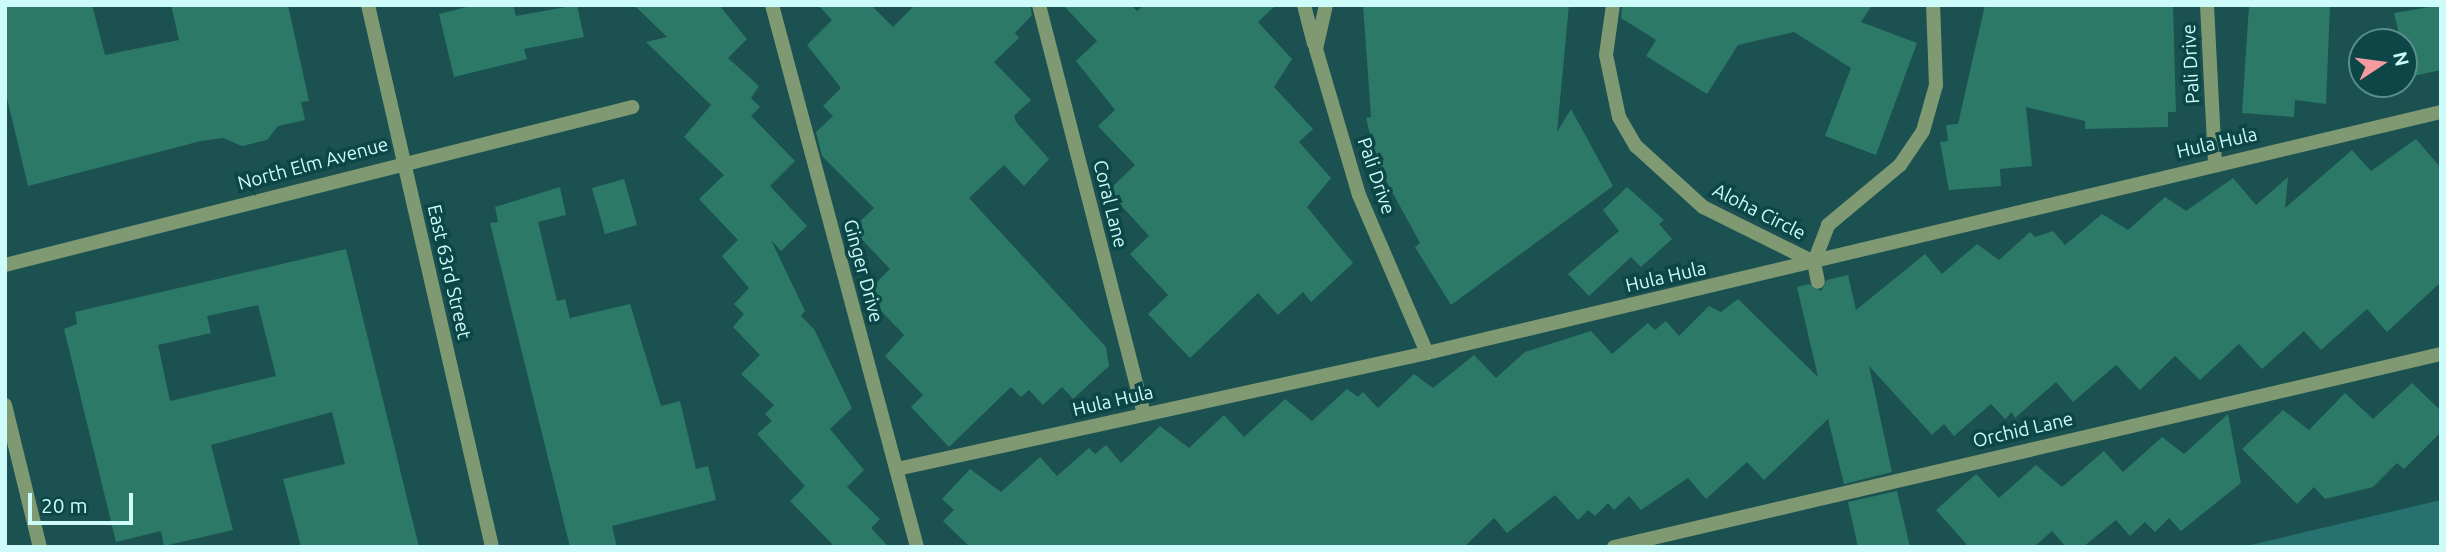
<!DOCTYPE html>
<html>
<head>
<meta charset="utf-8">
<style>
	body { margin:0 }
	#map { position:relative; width:2446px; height:552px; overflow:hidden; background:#1b5151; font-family:Ubuntu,sans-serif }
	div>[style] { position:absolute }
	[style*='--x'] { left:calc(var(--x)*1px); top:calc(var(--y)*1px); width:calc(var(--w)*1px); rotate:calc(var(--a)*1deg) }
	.green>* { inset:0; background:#277271 }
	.building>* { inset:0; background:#2c7967 }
	.service>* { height:14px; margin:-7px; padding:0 7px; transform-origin:7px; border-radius:7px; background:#7f9972 }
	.minor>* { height:14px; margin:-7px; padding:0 7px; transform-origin:7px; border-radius:7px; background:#7f9972 }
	span { translate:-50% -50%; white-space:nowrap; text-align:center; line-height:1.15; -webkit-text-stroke:7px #0c4646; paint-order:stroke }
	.street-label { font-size:19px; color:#cdfbfa }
	.frame { position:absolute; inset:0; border:7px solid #cdfbfa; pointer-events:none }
	.north { position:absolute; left:2348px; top:28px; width:70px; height:70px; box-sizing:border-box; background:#0c4646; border:2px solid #598e8e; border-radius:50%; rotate:77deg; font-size:19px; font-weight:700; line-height:28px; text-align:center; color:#cdfbfa }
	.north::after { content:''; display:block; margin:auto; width:24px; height:32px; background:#f49aa1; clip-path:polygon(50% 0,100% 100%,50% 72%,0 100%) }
	.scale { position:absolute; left:28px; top:493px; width:105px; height:32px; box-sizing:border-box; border:4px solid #cdfbfa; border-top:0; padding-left:9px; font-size:21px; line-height:24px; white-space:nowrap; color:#cdfbfa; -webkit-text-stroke:5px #0c4646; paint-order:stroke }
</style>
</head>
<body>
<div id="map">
	<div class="green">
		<i style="clip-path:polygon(2441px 500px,2441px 547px,2242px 547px)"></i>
	</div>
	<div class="building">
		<i style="clip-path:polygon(5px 5px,92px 5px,105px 55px,179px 40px,171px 5px,288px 5px,309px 101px,301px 102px,305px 120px,278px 126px,267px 140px,242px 146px,223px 138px,201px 141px,28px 186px,5px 90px)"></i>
		<i style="clip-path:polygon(475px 5px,513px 5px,516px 16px,577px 5px,584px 37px,524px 49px,527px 59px,454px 77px,439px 14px)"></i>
		<i style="clip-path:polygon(634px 5px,719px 5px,747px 39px,728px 58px,759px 86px,751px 98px,760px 107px,751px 116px,795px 161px,770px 186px,807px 226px,781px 251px,771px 240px,805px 311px,801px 316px,814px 329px,852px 408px,830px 429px,864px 470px,847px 487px,880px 519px,871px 528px,889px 547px,835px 547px,790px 501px,805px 486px,757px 434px,772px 421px,765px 414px,774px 405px,741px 374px,760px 355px,733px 327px,744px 314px,734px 304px,749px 288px,722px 256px,738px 240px,699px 199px,724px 175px,684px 137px,711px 105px,646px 42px,667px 37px)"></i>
		<i style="clip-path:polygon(818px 5px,871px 5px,893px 27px,915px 5px,1030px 5px,1032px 15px,1015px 33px,1019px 38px,994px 62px,1031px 100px,1014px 116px,1016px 122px,1049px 159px,1024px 186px,1004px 165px,969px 198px,1106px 347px,1109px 366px,1073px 399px,1062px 387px,1043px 405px,1029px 390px,1021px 397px,1011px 387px,949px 447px,911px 407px,923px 395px,885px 356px,904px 335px,865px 294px,890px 269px,852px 229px,874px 208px,822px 156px,816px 132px,833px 116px,823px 106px,841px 88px,807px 45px,832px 20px)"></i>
		<i style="clip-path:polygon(1063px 5px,1131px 5px,1137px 11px,1144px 5px,1276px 5px,1258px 22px,1292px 59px,1274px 87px,1313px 129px,1299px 142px,1331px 178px,1307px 207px,1353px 263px,1311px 302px,1303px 292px,1278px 315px,1258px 293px,1190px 358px,1148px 314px,1168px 295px,1130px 254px,1149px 236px,1108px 191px,1135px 165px,1098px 126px,1115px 110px,1076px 61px,1097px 41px)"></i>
		<i style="clip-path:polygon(1363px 5px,1569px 5px,1557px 132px,1571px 109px,1613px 186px,1451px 305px,1415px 247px,1420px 243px,1377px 164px,1366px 118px,1371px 117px)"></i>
		<i style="clip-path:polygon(1622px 5px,1872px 5px,1861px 22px,1917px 43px,1876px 155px,1825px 136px,1851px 68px,1794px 32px,1738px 45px,1707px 94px,1646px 56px,1656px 40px,1621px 18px)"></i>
		<i style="clip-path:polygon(1985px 5px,2173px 5px,2176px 112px,2168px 112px,2168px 127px,2085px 129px,2085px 121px,2026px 107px,2032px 166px,2000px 169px,2001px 186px,1949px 190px,1940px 142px,1948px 141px,1946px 125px,1958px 124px)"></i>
		<i style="clip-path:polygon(2249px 5px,2330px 5px,2326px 104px,2295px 100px,2294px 117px,2242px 113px)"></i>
		<i style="clip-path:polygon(2441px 5px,2441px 70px,2409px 77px,2394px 13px)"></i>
		<i style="clip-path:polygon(2416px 139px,2441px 168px,2441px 282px,2387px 332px,2367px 309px,2321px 350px,2304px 331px,2262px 369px,2239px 344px,2200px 380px,2175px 356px,2140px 390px,2116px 365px,2073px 402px,2056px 382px,2015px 418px,2012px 412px,2005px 419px,1991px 404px,1954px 436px,1944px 424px,1932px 435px,1869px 366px,1892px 472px,1844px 484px,1828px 419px,1764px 480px,1747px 462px,1706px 499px,1688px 478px,1641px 510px,1629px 496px,1614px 510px,1608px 503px,1595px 516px,1588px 510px,1578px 520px,1555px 495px,1507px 533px,1494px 518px,1464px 547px,970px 547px,943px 521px,954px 510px,942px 499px,970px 469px,1001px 492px,1040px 457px,1057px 476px,1089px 448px,1095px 454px,1106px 445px,1121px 463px,1160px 426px,1189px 448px,1224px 415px,1244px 437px,1285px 399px,1312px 421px,1347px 389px,1358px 397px,1363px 392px,1378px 408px,1414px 374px,1433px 388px,1474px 355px,1496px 378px,1525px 352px,1591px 331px,1612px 354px,1648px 323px,1655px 330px,1666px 321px,1679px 336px,1709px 306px,1721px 312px,1738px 299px,1818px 377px,1797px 287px,1809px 284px,1821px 291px,1827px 280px,1848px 275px,1856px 310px,1925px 254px,1942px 274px,1977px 244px,1999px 260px,2030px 232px,2035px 237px,2053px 231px,2065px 245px,2102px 214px,2128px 230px,2165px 197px,2186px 211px,2233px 178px,2256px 205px,2288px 177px,2285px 208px,2352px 150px,2371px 171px)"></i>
		<i style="clip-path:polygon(624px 179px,637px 225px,605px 234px,592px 188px)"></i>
		<i style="clip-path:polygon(560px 187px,566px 215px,538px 222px,557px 301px,565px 299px,570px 318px,630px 304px,661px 406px,680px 401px,696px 469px,708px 466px,716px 500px,612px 526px,617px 547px,570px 547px,490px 223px,498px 222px,495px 207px)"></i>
		<i style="clip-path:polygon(1627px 187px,1664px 220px,1659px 224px,1672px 239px,1641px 267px,1631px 257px,1589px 296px,1568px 274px,1619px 231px,1603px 210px)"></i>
		<i style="clip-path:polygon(evenodd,346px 249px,419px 547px,301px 547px,283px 479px,345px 464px,332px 412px,211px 445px,233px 530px,164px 546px,161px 531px,116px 542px,64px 329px,77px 324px,75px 312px,346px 249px,258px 305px,276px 376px,170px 401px,158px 345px,211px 333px,207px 316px,258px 305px)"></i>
		<i style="clip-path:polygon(2412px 383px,2441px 411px,2441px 432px,2404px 469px,2397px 463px,2373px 487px,2325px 499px,2314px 487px,2297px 504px,2242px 449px,2283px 410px,2309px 430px,2345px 393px,2373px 419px)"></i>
		<i style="clip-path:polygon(2228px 414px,2241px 483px,2181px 531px,2169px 518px,2155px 532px,2145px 522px,2130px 536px,2116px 520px,2083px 547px,2066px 547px,2052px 531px,2034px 547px,1969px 547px,1936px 510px,1976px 474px,1999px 498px,2036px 465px,2062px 487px,2104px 451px,2123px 472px,2162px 437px,2184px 454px)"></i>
		<i style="clip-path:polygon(1897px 491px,1910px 547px,1858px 547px,1848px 502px)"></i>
	</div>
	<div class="service">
		<i style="--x:772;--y:5;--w:561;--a:75.02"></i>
		<i style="--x:1039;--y:5;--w:421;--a:75.6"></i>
		<i style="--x:1304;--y:5;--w:40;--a:75.6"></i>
		<i style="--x:1326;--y:5;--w:45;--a:102.8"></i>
		<i style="--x:1316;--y:49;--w:152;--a:73.6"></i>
		<i style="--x:1359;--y:195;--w:172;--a:66.7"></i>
		<i style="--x:1613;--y:5;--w:50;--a:98"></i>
		<i style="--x:1606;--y:55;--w:63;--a:78.2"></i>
		<i style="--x:1619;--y:117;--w:34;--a:60"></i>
		<i style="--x:1636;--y:146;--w:91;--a:42.3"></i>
		<i style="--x:1703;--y:207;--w:124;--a:26.4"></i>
		<i style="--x:1814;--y:262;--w:40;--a:-69"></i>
		<i style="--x:1828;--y:225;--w:94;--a:-39.8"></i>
		<i style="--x:1900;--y:165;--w:41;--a:-55.9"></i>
		<i style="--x:1923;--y:131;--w:48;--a:-74.2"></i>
		<i style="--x:1936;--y:85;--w:80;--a:-92.1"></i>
		<i style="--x:2207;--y:5;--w:158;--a:87.1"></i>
		<i style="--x:897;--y:469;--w:543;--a:-12.35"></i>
		<i style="--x:1427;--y:353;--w:1042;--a:-13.37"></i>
		<i style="--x:1614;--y:547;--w:849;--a:-13.14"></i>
	</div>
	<div class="minor">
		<i style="--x:368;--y:5;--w:556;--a:77.11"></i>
		<i style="--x:1814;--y:262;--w:20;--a:79"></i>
		<i style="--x:5;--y:265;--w:647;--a:-14.14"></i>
		<i style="--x:5;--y:405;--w:146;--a:76.2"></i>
	</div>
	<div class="street-label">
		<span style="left:2191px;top:64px;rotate:-93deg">Pali Drive</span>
		<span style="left:2217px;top:143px;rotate:-13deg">Hula Hula</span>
		<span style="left:313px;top:164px;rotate:-15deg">North Elm Avenue</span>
		<span style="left:1376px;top:176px;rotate:71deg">Pali Drive</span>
		<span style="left:1110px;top:204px;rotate:76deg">Coral Lane</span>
		<span style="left:1759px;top:212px;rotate:27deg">Aloha Circle</span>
		<span style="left:863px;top:271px;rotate:75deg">Ginger Drive</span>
		<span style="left:449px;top:272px;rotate:77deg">East 63rd Street</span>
		<span style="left:1666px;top:277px;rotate:-13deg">Hula Hula</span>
		<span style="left:1113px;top:401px;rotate:-13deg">Hula Hula</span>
		<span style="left:2023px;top:430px;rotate:-13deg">Orchid Lane</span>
	</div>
	<div class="frame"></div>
	<div class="north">N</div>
	<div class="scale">20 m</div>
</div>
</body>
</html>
